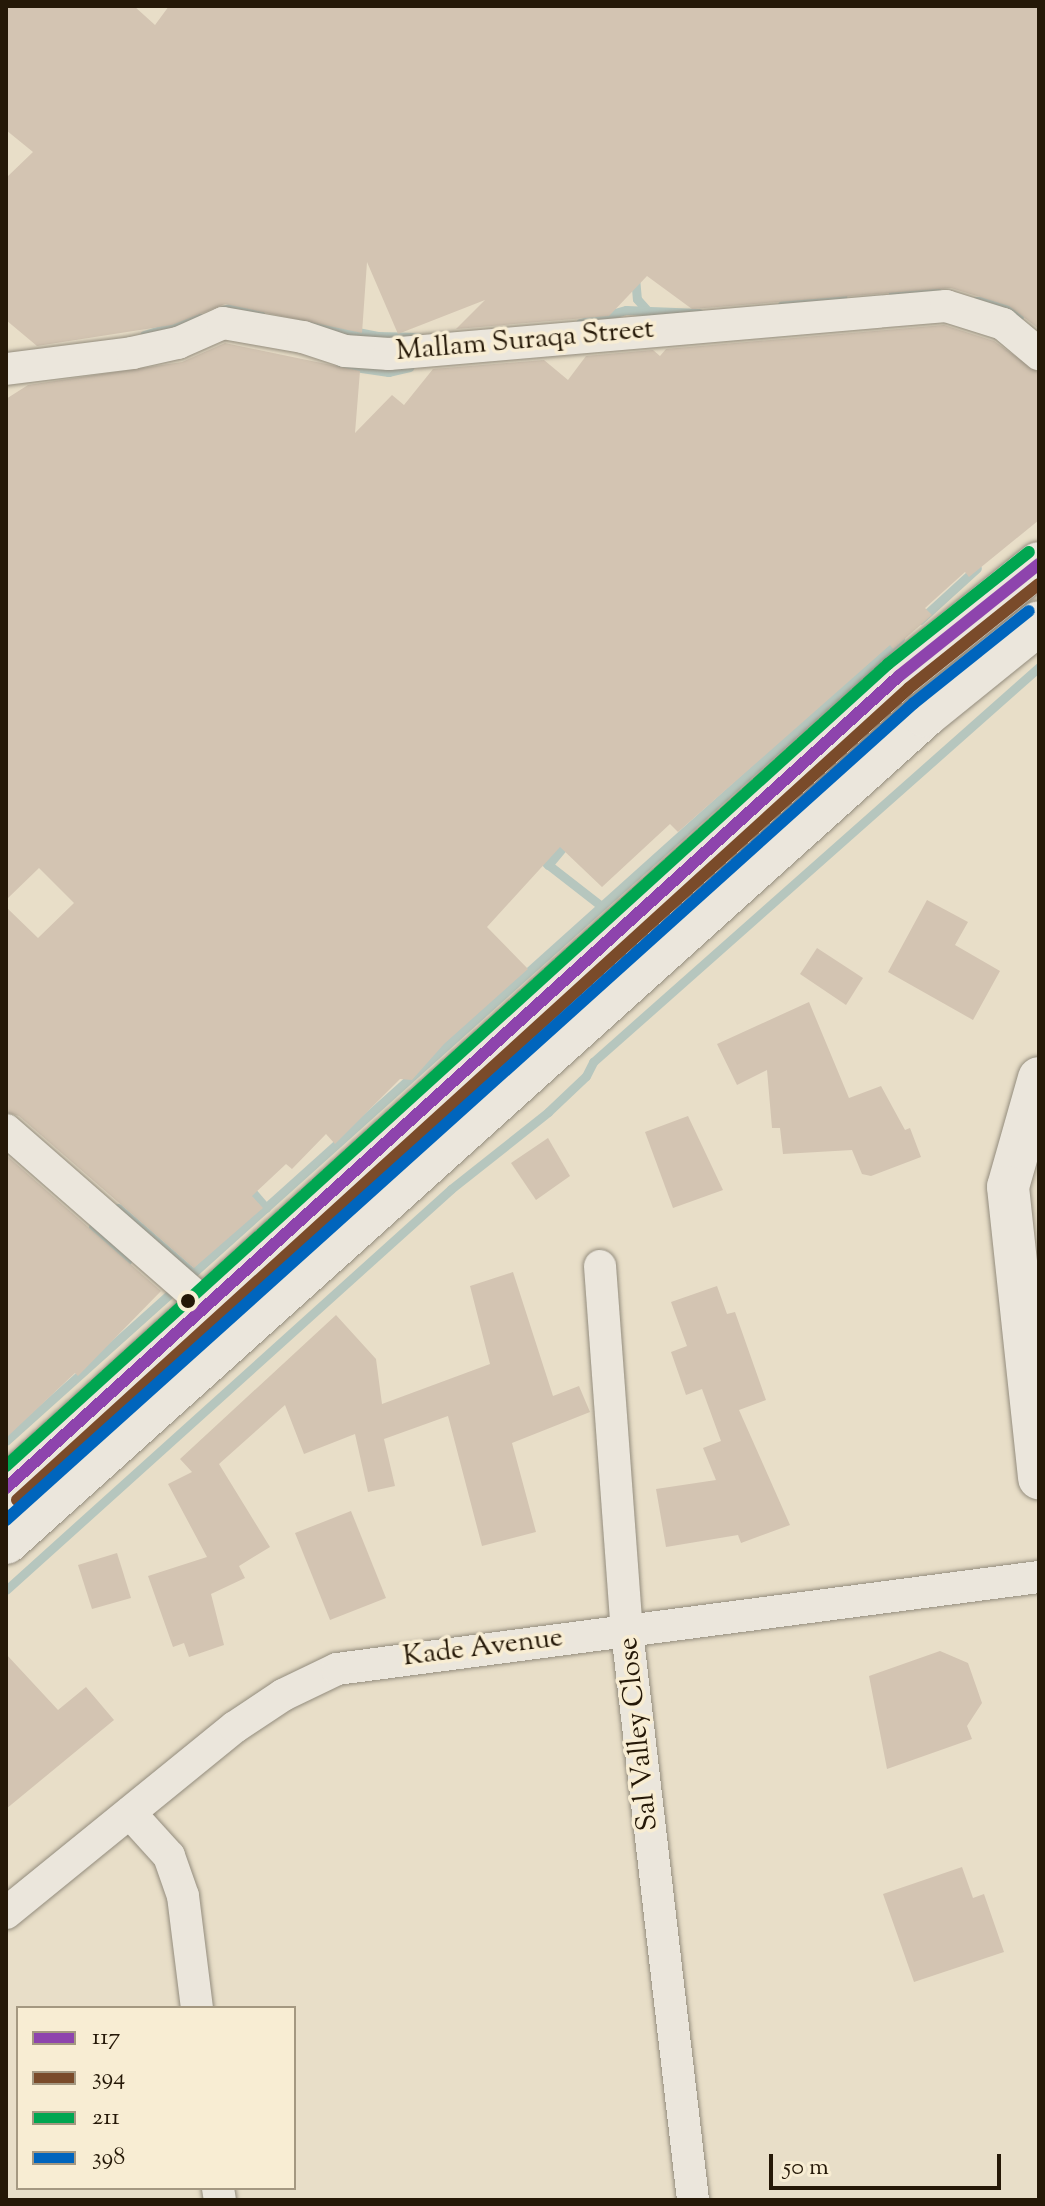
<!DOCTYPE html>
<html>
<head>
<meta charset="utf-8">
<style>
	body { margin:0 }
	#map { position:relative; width:1045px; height:2206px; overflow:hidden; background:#e8dec8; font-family:"Sorts Mill Goudy",serif }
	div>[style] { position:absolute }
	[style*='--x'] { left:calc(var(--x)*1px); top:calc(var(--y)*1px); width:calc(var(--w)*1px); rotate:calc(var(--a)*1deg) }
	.stream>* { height:9px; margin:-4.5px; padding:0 4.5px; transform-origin:4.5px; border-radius:4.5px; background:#b6c6be }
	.building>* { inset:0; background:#d3c4b2 }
	.roads { filter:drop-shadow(0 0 2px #938c7d) drop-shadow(0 0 2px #938c7d) }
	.minor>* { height:32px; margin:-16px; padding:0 16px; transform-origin:16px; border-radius:16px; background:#ebe6dc }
	.tertiary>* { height:42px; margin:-21px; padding:0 21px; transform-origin:21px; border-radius:21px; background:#ebe6dc }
	.secondary>* { height:44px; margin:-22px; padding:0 22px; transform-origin:22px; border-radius:22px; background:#ebe6dc }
	.bus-1>* { height:12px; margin:-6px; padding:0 6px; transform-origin:6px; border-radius:6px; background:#8e44ad }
	.bus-2>* { height:12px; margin:-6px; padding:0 6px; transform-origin:6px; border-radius:6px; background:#7a4b2a }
	.bus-3>* { height:12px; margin:-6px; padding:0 6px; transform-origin:6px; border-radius:6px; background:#00a651 }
	.bus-4>* { height:12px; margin:-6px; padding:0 6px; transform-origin:6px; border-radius:6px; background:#0065bd }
	.dots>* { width:22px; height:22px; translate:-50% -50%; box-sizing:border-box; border:4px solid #f8edd3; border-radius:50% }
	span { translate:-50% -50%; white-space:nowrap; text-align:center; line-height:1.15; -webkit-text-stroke:7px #f8edd3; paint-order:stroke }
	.street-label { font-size:28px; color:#251807 }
	.frame { position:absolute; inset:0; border:8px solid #251807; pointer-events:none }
	.legend { position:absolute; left:16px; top:2006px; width:280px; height:184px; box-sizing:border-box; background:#f8edd3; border:2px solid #a49881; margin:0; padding:10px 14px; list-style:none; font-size:24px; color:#251807 }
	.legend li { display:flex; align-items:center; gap:16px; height:40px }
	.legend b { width:40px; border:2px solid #a49881 }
	.scale { position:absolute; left:769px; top:2154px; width:232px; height:36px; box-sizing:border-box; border:4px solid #251807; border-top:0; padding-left:10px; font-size:24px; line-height:28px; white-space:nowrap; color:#251807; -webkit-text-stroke:6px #f8edd3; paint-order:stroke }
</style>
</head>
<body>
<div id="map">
	<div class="stream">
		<i style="--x:635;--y:277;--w:22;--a:85"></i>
		<i style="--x:637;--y:299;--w:15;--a:48"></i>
		<i style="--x:893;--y:293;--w:45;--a:0"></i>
		<i style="--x:976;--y:301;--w:25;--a:0"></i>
		<i style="--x:1001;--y:301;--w:24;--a:42"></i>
		<i style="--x:782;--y:305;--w:61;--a:-8.5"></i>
		<i style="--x:220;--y:311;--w:14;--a:-17"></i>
		<i style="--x:233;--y:307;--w:28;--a:15"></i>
		<i style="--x:302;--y:321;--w:77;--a:11.2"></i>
		<i style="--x:378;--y:336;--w:40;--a:1.4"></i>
		<i style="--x:580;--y:323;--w:48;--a:-15.8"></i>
		<i style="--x:626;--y:310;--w:73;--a:2.4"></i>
		<i style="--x:144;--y:335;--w:58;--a:-17.2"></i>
		<i style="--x:341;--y:365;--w:48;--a:8.5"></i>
		<i style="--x:388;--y:372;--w:22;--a:-13"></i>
		<i style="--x:920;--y:620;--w:77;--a:-42.4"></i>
		<i style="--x:546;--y:863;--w:68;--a:37.9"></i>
		<i style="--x:548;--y:865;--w:33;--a:-50"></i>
		<i style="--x:247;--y:1186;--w:29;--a:49"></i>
		<i style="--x:118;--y:1208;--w:99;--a:40.9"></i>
		<i style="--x:93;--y:1227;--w:48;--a:45"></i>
		<i style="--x:6;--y:1441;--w:1202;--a:-41.93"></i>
		<i style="--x:6;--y:1590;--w:599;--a:-42.02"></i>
		<i style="--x:451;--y:1189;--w:124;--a:-38.4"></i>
		<i style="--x:548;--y:1112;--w:52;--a:-43.5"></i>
		<i style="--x:586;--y:1076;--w:16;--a:-63"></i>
		<i style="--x:593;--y:1062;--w:596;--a:-41.53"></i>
	</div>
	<div class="building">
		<i style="clip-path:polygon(6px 6px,134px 6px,155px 25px,169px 6px,1039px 6px,1039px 329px,1009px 306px,951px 288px,692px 309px,647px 276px,609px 316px,456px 329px,485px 300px,398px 334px,367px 262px,362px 333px,225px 304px,172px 325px,37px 346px,6px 320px,6px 178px,33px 152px,6px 130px)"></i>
		<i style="clip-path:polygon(944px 325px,994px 341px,1039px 373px,1039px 520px,969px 577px,965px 572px,925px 608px,932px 615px,893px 649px,890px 645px,678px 832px,670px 824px,602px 887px,560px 847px,487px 927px,528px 969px,444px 1044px,412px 1080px,400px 1079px,335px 1144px,326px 1134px,292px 1169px,286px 1164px,252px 1196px,263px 1208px,194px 1268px,19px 1116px,6px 1112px,6px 907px,38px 938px,74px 903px,39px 868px,6px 900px,6px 399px,28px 385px,182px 362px,225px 343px,360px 371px,355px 433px,392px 395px,404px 405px,433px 369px,544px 360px,568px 380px,586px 356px,653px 350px,660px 356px,666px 349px)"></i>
		<i style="clip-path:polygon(927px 900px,968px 922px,955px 945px,1000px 971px,973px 1020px,888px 972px)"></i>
		<i style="clip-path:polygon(817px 948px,863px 978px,846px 1005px,800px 974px)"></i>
		<i style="clip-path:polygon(809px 1002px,849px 1098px,881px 1086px,905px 1130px,910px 1128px,921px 1157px,871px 1176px,862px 1174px,852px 1150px,783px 1154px,780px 1128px,772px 1128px,767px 1070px,737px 1085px,717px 1044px)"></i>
		<i style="clip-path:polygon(688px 1116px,723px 1190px,673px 1208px,645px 1132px)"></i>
		<i style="clip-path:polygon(548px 1138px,570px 1176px,536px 1200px,511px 1163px)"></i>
		<i style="clip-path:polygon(6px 1155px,161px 1291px,78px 1376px,75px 1373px,6px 1438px)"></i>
		<i style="clip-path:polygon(513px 1272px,553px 1396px,579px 1386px,590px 1412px,512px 1443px,536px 1532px,482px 1546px,448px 1416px,384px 1439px,395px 1486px,368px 1492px,355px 1434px,304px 1454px,285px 1405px,219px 1464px,270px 1547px,239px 1566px,245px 1578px,211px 1594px,224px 1645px,189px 1657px,184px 1643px,173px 1647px,148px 1576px,207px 1557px,168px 1484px,192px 1472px,180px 1459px,336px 1315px,376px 1359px,382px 1404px,490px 1364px,470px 1286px)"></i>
		<i style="clip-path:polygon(717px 1286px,727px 1314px,735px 1312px,766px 1400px,739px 1410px,790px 1525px,741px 1543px,738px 1535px,666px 1547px,656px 1489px,716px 1480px,703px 1448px,721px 1441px,702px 1389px,686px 1395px,671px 1352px,687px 1346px,671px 1302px)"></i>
		<i style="clip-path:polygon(351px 1511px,386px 1598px,330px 1620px,295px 1533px)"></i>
		<i style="clip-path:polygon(117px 1553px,131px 1598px,92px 1609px,78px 1565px)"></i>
		<i style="clip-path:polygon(940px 1651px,968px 1663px,982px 1703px,967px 1726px,972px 1739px,887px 1769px,869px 1676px)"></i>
		<i style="clip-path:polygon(6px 1654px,58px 1710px,86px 1687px,114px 1720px,6px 1809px)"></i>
		<i style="clip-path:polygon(962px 1867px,973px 1898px,984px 1894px,1004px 1952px,914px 1982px,883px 1894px)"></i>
	</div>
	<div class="roads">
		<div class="minor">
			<i style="--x:6;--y:369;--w:127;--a:-7.2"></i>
			<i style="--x:132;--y:353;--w:47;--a:-12.3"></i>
			<i style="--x:178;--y:343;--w:49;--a:-24"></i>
			<i style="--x:223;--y:323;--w:81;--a:9.9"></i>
			<i style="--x:303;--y:337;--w:44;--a:18.4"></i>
			<i style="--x:345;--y:351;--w:44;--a:3.9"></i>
			<i style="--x:389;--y:354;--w:559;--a:-4.93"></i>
			<i style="--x:946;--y:306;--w:60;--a:17.5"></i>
			<i style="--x:1003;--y:324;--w:47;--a:39.8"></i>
			<i style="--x:6;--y:1130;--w:269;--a:41.2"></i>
			<i style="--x:600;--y:1266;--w:366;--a:85.8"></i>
			<i style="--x:627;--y:1631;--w:573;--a:83.38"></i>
			<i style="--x:130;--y:1813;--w:58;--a:47.8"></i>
			<i style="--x:169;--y:1856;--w:42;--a:70.7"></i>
			<i style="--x:183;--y:1896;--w:113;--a:82.9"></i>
			<i style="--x:6;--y:1913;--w:295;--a:-39.1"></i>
			<i style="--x:235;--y:1727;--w:58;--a:-33.7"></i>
			<i style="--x:283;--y:1695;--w:60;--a:-25.7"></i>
			<i style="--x:337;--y:1669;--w:708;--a:-7.47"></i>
			<i style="--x:218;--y:2188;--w:12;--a:81"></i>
		</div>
		<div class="tertiary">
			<i style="--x:1039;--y:1078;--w:113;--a:105.9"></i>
			<i style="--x:1008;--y:1187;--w:293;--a:83.9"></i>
		</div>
		<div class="secondary">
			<i style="--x:6;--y:1488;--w:1207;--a:-42.28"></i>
			<i style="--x:899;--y:676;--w:179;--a:-38.7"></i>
			<i style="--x:6;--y:1542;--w:1236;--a:-41.98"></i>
			<i style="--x:925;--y:715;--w:146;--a:-38.9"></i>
		</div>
	</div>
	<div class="bus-1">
		<i style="--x:6;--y:1488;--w:1207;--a:-42.28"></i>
		<i style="--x:899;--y:676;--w:179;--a:-38.7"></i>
	</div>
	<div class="bus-2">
		<i style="--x:17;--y:1500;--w:1206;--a:-42.31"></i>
		<i style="--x:909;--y:688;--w:166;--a:-38.7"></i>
	</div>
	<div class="bus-3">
		<i style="--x:6;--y:1466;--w:1192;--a:-42.28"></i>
		<i style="--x:888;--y:664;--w:180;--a:-38.5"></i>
	</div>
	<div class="bus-4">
		<i style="--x:6;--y:1520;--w:1221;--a:-41.98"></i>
		<i style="--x:914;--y:703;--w:147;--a:-38.7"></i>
	</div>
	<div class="dots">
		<i style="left:188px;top:1301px;background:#251807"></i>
	</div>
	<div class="street-label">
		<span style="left:525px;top:341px;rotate:-5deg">Mallam Suraqa Street</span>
		<span style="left:483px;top:1648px;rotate:-7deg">Kade Avenue</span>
		<span style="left:639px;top:1734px;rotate:-96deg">Sal Valley Close</span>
	</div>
	<div class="frame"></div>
	<ul class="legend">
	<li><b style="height:10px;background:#8e44ad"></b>117</li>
	<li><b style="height:10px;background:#7a4b2a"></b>394</li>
	<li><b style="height:10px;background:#00a651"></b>211</li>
	<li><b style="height:10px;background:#0065bd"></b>398</li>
	</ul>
	<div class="scale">50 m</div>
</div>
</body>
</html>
